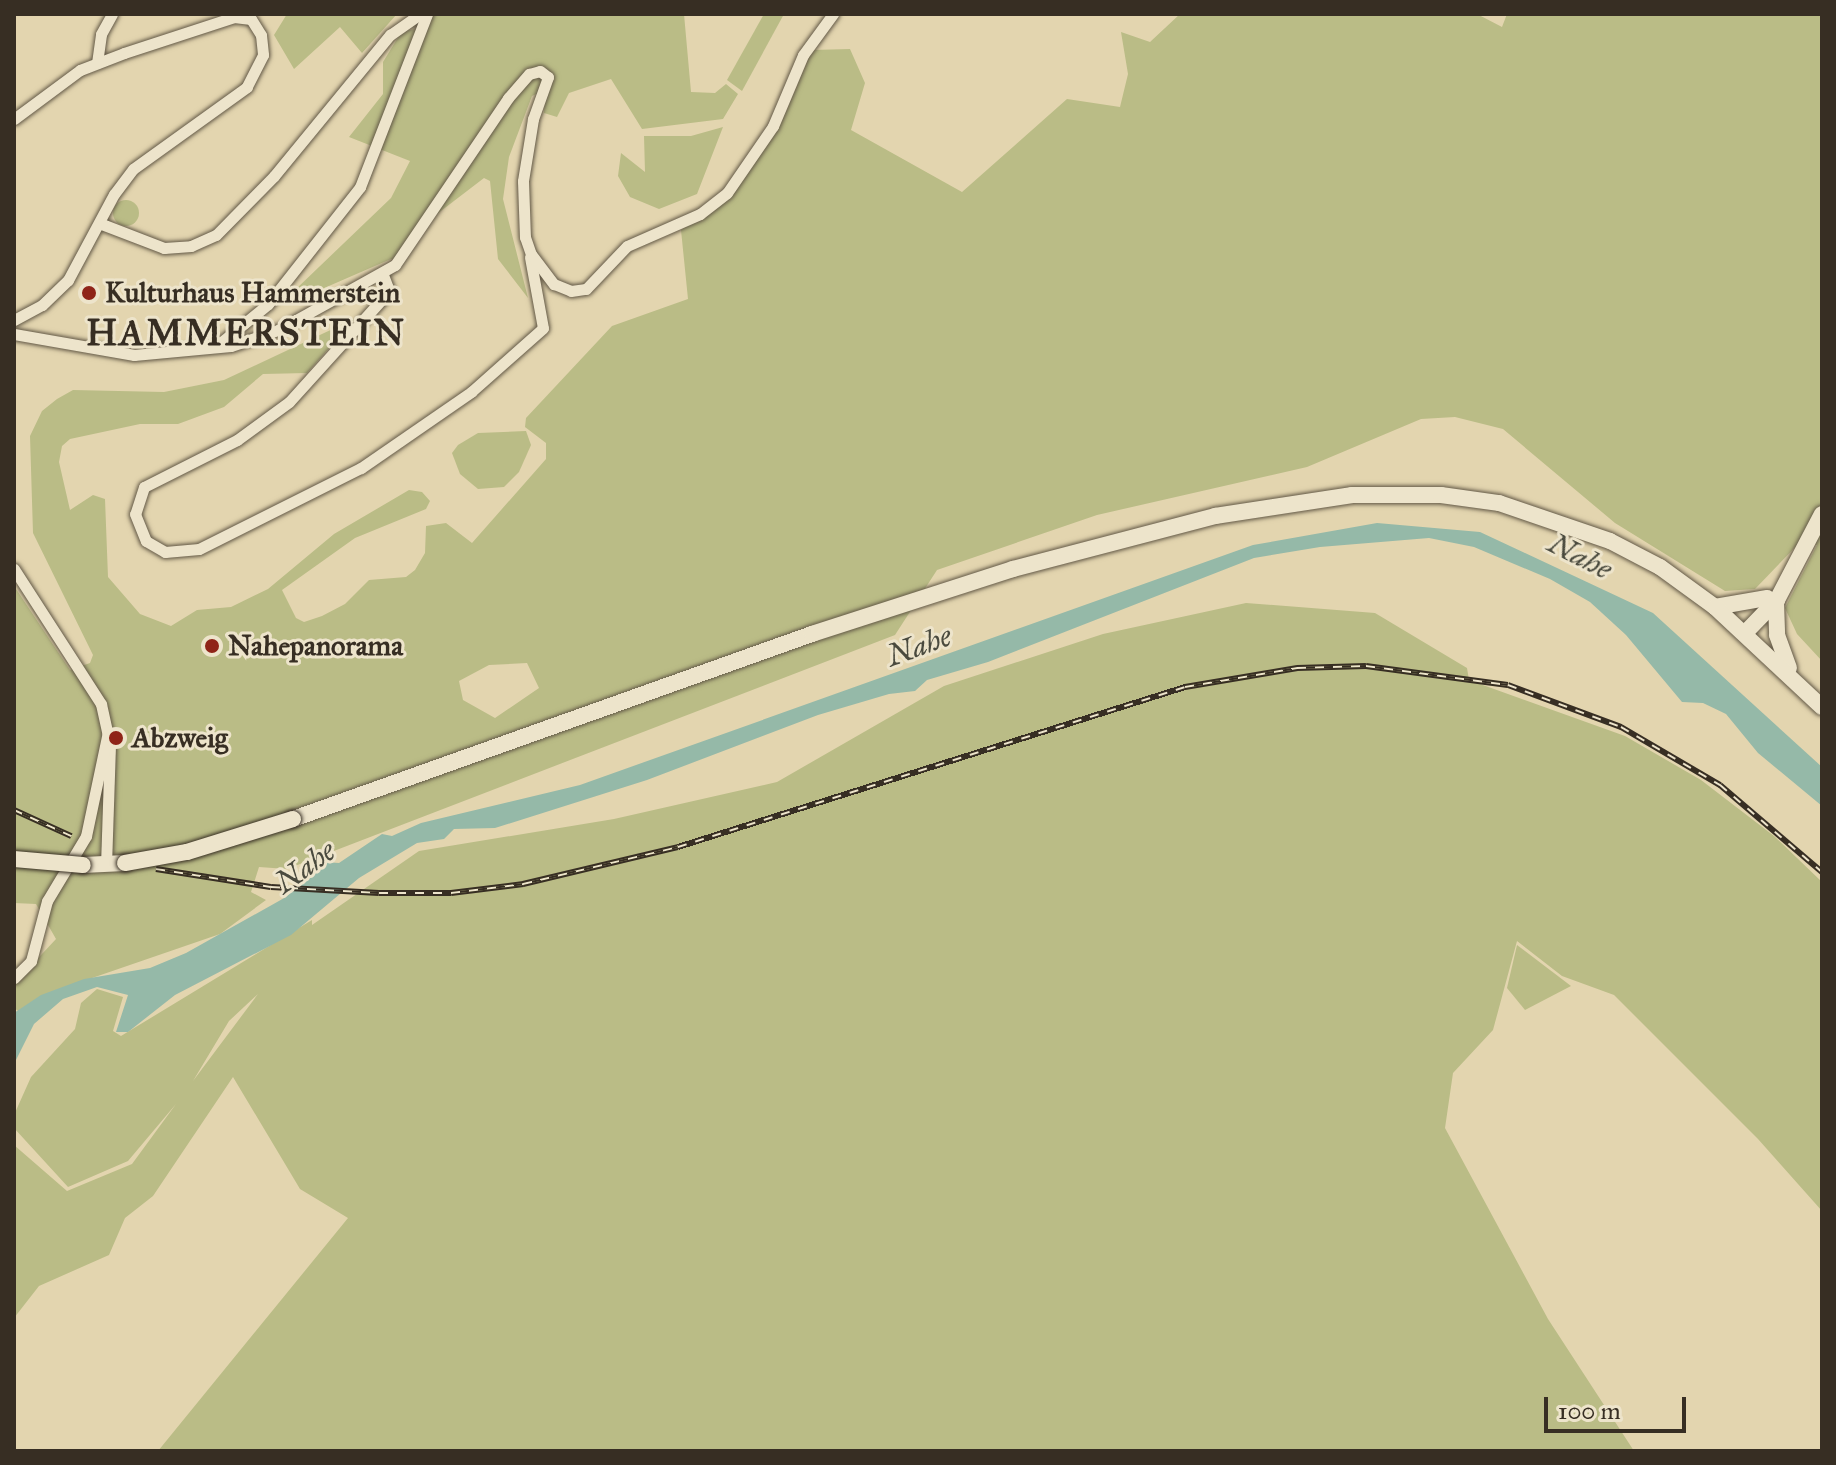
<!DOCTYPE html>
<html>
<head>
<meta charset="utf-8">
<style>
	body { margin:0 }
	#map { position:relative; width:1836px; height:1465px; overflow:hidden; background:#e3d5af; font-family:"IM FELL Great Primer",serif }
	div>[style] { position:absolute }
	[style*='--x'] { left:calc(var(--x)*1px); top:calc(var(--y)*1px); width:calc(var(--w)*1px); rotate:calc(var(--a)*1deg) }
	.green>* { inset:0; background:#babc86 }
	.round { border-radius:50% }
	.water>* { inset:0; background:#95b9a8 }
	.roads { filter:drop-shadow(0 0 2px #625846) drop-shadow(0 0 2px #625846) }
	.street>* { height:11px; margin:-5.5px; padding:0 5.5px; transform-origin:5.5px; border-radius:5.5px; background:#ede4cb }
	.secondary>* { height:16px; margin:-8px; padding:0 8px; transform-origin:8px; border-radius:8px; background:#ede4cb }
	.rail>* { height:6px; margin-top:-3px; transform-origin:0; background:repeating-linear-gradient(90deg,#ede4cb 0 9px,#372e23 0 18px); box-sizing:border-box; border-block:2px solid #372e23 }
	.bridges { filter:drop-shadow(0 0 2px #372e23) drop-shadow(0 0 2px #372e23) }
	.secondary-bridge>* { height:16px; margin:-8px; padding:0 8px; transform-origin:8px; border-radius:8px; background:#ede4cb }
	.dots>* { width:22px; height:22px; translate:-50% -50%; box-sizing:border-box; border:4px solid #ede4cb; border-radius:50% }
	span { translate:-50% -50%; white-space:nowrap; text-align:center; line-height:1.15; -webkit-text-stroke:6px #ede4cb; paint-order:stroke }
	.poi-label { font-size:28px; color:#372e23; font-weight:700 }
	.left { translate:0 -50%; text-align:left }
	.water-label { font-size:30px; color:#4a4a3e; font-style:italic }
	.district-label { font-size:36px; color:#372e23; font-weight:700; letter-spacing:2px }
	.frame { position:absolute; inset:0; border:16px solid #372e23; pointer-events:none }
	.scale { position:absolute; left:1544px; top:1397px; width:142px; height:36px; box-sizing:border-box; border:4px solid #372e23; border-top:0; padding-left:10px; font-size:24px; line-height:28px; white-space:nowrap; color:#372e23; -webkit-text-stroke:6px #ede4cb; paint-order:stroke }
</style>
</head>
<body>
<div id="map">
	<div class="green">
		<i style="clip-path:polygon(287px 14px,397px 14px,362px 53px,340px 27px,294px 69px,274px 35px)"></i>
		<i style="clip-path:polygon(422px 14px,684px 14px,691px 92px,715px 93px,726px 84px,738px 94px,723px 119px,642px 129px,611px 79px,569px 93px,557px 117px,544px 113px,545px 90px,532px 96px,509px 157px,503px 199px,528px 298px,498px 259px,490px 181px,484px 178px,437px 214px,403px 261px,391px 259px,299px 299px,295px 290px,391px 198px,410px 161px,349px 137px,383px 94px,383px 62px,402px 31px,417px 29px)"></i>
		<i style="clip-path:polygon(764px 14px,784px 14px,742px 91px,727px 80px)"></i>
		<i style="clip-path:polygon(evenodd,1180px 14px,1477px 14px,1502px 27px,1507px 14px,1822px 14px,1822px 661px,1797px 634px,1785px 608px,1817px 545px,1802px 540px,1755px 589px,1725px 591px,1615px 523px,1503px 429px,1455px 417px,1421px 419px,1307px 467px,1097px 515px,937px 570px,895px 635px,287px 869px,259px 867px,251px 892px,266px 900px,220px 934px,63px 988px,21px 1013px,14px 1008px,14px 984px,56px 939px,36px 904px,14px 903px,14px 586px,70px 670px,90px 663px,93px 655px,33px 533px,30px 436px,42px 411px,57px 399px,73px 390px,164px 392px,224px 380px,356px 318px,307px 373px,263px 374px,224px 407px,178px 424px,140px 424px,70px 439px,62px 446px,59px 462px,70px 510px,93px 495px,105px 499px,108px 577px,140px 614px,171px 626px,197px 610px,231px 607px,268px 589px,334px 534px,409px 490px,422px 492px,430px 501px,426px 509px,355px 538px,282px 590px,296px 618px,304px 622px,322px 616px,345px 604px,369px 580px,406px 577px,415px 570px,425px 553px,426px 526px,446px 523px,472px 543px,546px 459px,546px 443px,525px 427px,526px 418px,612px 326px,688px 299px,681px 230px,729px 197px,785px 114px,812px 50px,850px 49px,865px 83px,851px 130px,962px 192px,1067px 99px,1120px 107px,1128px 74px,1121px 32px,1150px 42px,1180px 14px,527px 663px,539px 688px,495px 718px,463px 700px,459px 681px,489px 665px,527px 663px)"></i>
		<i style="clip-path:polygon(723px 127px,697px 194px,659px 209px,630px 197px,618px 176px,621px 153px,645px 172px,644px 136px,691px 136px)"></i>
		<i class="round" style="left:113px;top:200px;width:26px;height:26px"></i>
		<i style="clip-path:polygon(526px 431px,531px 445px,519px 472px,504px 487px,478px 489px,460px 474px,452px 453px,458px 445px,478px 433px)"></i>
		<i style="clip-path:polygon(evenodd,1246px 603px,1375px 613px,1467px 668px,1469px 680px,1625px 736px,1701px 780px,1774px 836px,1822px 882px,1822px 1211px,1758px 1139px,1614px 995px,1562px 976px,1517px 941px,1493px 1030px,1453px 1073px,1445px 1128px,1548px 1319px,1634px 1451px,158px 1451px,348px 1218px,300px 1189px,233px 1077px,153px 1196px,125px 1218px,109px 1255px,39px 1286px,14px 1318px,14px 1145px,67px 1191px,132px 1164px,176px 1104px,128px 1161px,68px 1187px,14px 1128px,14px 1115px,31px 1077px,75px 1029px,81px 1003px,97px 989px,123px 997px,113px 1031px,121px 1036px,312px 920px,312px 925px,419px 851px,614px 819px,777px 782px,944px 686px,1103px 634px,1246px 603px,258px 994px,193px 1081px,229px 1021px,258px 994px)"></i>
		<i style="clip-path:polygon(1517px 945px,1571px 986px,1525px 1010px,1507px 988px)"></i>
	</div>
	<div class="water">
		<i style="clip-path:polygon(1377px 523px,1480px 532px,1653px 613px,1822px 767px,1822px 806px,1758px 753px,1726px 714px,1703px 703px,1682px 702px,1626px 635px,1590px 602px,1550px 579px,1474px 547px,1429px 538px,1320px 547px,1254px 558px,988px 662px,927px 680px,915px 691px,889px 694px,818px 715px,647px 780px,495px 828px,454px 829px,444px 839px,417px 843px,359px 878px,291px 935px,175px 995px,128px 1032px,116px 1032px,128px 995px,97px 987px,63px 999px,34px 1024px,14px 1064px,14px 1013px,41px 995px,84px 979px,150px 968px,186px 953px,286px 897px,323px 862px,339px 863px,382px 834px,392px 836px,421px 823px,580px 785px,1253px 545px)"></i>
	</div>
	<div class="roads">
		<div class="street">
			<i style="--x:97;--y:63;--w:29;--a:-82"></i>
			<i style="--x:101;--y:34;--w:23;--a:-61"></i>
			<i style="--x:14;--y:119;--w:82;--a:-36.6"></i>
			<i style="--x:80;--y:70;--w:47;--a:-21.1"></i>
			<i style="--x:124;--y:53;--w:116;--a:-18.1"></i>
			<i style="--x:234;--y:17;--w:17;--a:7"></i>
			<i style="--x:251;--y:19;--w:19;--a:58"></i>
			<i style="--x:261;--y:35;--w:20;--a:84"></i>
			<i style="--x:263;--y:55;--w:36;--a:117"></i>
			<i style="--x:247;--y:87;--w:140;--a:144.3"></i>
			<i style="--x:133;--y:169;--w:31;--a:127"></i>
			<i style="--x:114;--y:194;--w:98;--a:118.1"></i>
			<i style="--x:68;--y:280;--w:36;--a:136"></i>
			<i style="--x:42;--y:305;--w:32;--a:152"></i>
			<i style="--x:99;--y:223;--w:70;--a:21"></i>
			<i style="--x:164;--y:248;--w:27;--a:-4"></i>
			<i style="--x:191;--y:246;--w:27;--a:-24"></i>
			<i style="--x:216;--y:235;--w:83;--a:-45.5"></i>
			<i style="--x:274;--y:176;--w:183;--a:-50.6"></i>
			<i style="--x:390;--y:35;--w:37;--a:-35"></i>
			<i style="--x:383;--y:275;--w:14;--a:69"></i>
			<i style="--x:388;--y:288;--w:11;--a:117"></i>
			<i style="--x:383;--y:298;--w:140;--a:132.1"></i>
			<i style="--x:289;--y:402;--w:64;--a:143.8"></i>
			<i style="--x:237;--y:440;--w:104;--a:153.2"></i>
			<i style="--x:144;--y:487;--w:28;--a:108"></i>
			<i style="--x:135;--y:514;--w:29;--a:68"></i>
			<i style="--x:146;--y:541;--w:22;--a:30"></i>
			<i style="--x:165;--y:552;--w:34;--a:-5"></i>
			<i style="--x:199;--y:549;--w:181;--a:-26.6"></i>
			<i style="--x:361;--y:468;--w:134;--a:-34.6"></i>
			<i style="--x:471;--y:392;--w:96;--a:-41.6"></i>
			<i style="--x:543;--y:328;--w:72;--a:-100.4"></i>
			<i style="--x:14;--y:334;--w:122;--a:9.9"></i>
			<i style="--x:134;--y:355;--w:97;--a:-5.3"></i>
			<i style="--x:231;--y:346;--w:50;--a:-18.8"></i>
			<i style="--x:278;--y:330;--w:134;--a:-29.1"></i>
			<i style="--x:395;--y:265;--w:202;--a:-55.9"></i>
			<i style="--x:508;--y:98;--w:32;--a:-49"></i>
			<i style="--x:529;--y:74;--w:11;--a:-15"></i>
			<i style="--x:540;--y:71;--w:10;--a:37"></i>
			<i style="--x:548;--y:77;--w:45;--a:109.7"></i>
			<i style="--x:533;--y:119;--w:63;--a:99.2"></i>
			<i style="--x:523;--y:181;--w:56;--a:88"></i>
			<i style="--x:525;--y:237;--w:18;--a:71"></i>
			<i style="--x:531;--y:254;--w:38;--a:53"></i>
			<i style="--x:554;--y:284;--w:18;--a:22"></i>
			<i style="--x:571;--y:291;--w:15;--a:-8"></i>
			<i style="--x:586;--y:289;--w:59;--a:-46.4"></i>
			<i style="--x:627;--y:246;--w:80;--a:-23.7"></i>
			<i style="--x:700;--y:214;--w:34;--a:-38"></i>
			<i style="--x:727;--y:193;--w:81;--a:-55.5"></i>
			<i style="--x:773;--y:126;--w:77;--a:-67.1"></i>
			<i style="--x:803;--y:55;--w:51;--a:-53.8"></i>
			<i style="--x:219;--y:344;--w:63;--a:-39.2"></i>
			<i style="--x:268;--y:304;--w:149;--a:-51.8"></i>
			<i style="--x:360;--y:187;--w:186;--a:-68.8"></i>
			<i style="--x:14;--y:569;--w:161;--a:57.2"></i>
			<i style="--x:101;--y:704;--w:42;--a:77.6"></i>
			<i style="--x:110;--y:745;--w:119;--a:91.9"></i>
			<i style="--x:14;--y:978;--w:24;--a:-45"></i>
			<i style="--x:31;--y:961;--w:62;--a:-75.1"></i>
			<i style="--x:47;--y:901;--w:76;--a:-59"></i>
			<i style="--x:86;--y:836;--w:106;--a:-78.1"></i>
		</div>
		<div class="secondary">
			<i style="--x:1776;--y:602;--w:33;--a:88"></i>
			<i style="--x:1777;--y:635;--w:35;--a:70"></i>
			<i style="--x:1715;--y:607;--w:53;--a:-9.8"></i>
			<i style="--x:1746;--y:632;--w:45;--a:-45.9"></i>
			<i style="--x:1777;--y:600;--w:97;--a:-62.4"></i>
			<i style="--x:293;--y:819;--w:551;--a:-19.62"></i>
			<i style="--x:812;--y:634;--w:211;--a:-17.9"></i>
			<i style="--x:1013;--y:569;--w:209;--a:-14.7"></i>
			<i style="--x:1215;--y:516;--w:139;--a:-8.7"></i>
			<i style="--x:1352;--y:495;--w:89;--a:0"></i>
			<i style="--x:1441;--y:495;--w:59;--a:7.9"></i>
			<i style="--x:1499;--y:503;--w:117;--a:18.9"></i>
			<i style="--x:1610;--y:541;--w:56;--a:27.5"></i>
			<i style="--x:1660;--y:567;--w:68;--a:36"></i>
			<i style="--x:1715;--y:607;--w:146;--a:43.1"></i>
			<i style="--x:83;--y:865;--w:42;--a:-2.7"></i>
		</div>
	</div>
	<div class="rail">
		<i style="--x:14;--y:810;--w:63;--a:24.5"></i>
		<i style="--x:156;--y:869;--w:116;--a:8.9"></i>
		<i style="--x:271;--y:887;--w:108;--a:3.2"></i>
		<i style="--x:379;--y:893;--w:72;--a:0"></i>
		<i style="--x:451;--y:893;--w:73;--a:-7.1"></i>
		<i style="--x:523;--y:884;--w:159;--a:-13.4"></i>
		<i style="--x:678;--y:847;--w:532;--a:-17.51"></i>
		<i style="--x:1185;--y:687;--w:114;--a:-9.6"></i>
		<i style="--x:1297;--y:668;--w:69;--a:-1.7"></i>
		<i style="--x:1366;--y:666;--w:143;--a:7.6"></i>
		<i style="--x:1508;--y:685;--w:121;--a:20.4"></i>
		<i style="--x:1621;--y:727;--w:115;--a:30.4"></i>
		<i style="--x:1720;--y:785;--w:134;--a:40.5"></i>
	</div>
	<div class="bridges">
		<div class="secondary-bridge">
			<i style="--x:14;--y:859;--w:69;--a:5"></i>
			<i style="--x:125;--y:863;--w:63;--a:-10.1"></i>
			<i style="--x:187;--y:852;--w:111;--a:-17.3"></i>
		</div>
	</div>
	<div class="dots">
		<i style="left:89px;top:293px;background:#8f2418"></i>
		<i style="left:212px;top:646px;background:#8f2418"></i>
		<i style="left:116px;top:738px;background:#8f2418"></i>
	</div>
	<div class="poi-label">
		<span class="left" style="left:105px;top:293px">Kulturhaus Hammerstein</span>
		<span class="left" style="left:228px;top:646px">Nahepanorama</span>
		<span class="left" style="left:132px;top:738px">Abzweig</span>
	</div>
	<div class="water-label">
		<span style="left:1580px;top:556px;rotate:27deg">Nahe</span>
		<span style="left:919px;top:646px;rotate:-20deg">Nahe</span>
		<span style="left:305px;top:867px;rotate:-36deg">Nahe</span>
	</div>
	<div class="district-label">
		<span style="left:246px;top:334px">HAMMERSTEIN</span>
	</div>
	<div class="frame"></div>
	<div class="scale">100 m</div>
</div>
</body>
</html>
